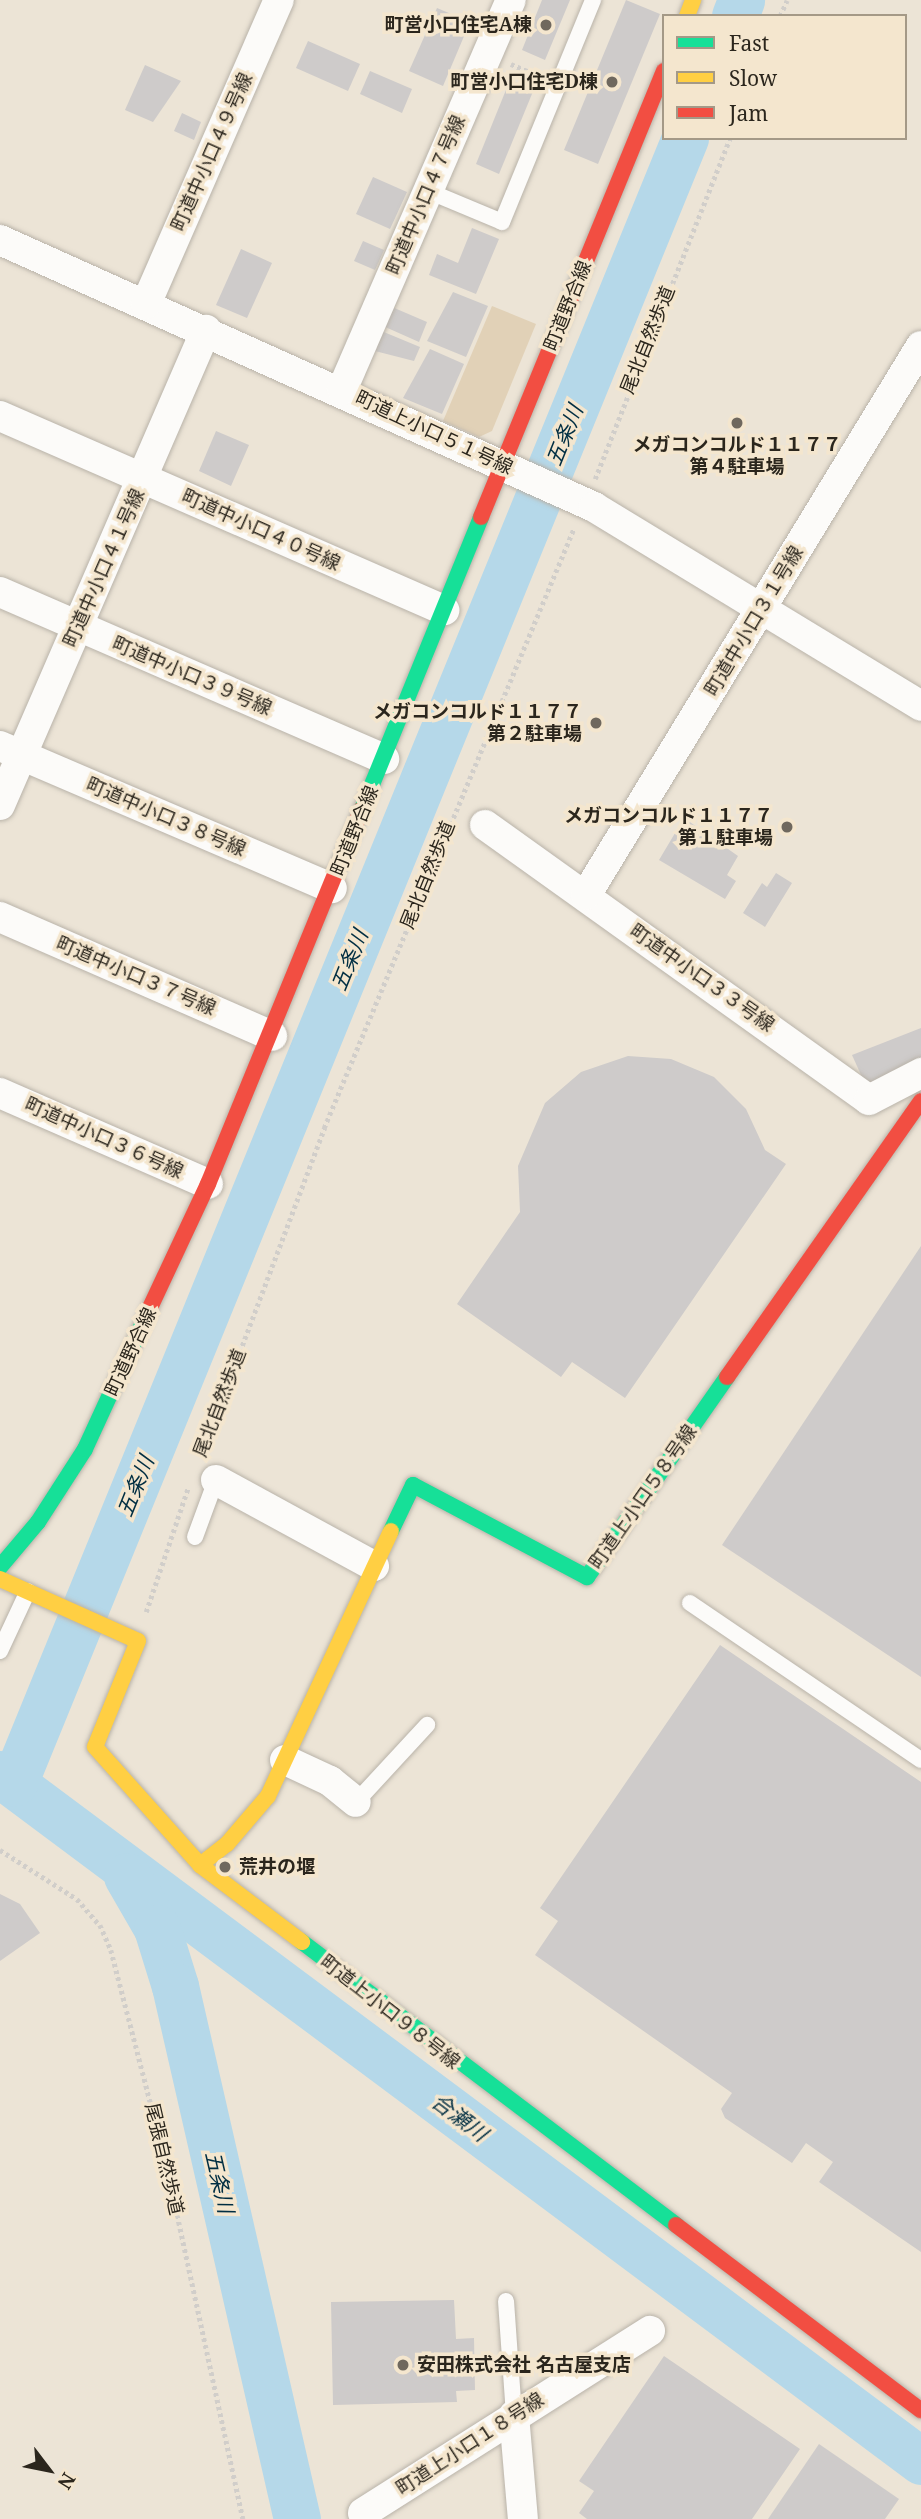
<!DOCTYPE html>
<html>
<head>
<meta charset="utf-8">
<style>
	body { margin:0 }
	#map { position:relative; width:921px; height:2519px; overflow:hidden; background:#ece4d6; font-family:"Noto Serif","Noto Sans JP",serif }
	div>[style] { position:absolute }
	[style*='--x'] { left:calc(var(--x)*1px); top:calc(var(--y)*1px); width:calc(var(--w)*1px); rotate:calc(var(--a)*1deg) }
	.green>* { inset:0; background:#e1d1b7 }
	.river>* { height:47px; margin:-23.5px; padding:0 23.5px; transform-origin:23.5px; border-radius:23.5px; background:#b5d8e9 }
	.building>* { inset:0; background:#cecbca }
	.path>* { height:4.5px; margin-top:-2.25px; transform-origin:0; background:repeating-linear-gradient(90deg,#d1ceca 0 3.5px,transparent 0 7px) }
	.roads { filter:drop-shadow(0 0 2px #b9b3a9) drop-shadow(0 0 2px #b9b3a9) }
	.lane>* { height:16px; margin:-8px; padding:0 8px; transform-origin:8px; border-radius:8px; background:#fcfbf9 }
	.street>* { height:30px; margin:-15px; padding:0 15px; transform-origin:15px; border-radius:15px; background:#fcfbf9 }
	.fast>* { height:16px; margin:-8px; padding:0 8px; transform-origin:8px; border-radius:8px; background:#16e098 }
	.slow>* { height:16px; margin:-8px; padding:0 8px; transform-origin:8px; border-radius:8px; background:#ffcf43 }
	.jam>* { height:16px; margin:-8px; padding:0 8px; transform-origin:8px; border-radius:8px; background:#f24e42 }
	.dots>* { width:19px; height:19px; translate:-50% -50%; box-sizing:border-box; border:4px solid #f4e6ce; border-radius:50% }
	span { translate:-50% -50%; white-space:nowrap; text-align:center; line-height:1.15; -webkit-text-stroke:7px #f4e6ce; paint-order:stroke }
	.poi-label { font-size:19px; color:#2b261d; font-weight:700 }
	.right { translate:-100% -50%; text-align:right }
	.left { translate:0 -50%; text-align:left }
	.street-label { font-size:19px; color:#2b261d }
	.water-label { font-size:21px; color:#002e42; font-style:italic }
	.legend { position:absolute; left:662px; top:14px; width:245px; height:126px; box-sizing:border-box; background:#f4e6ce; border:2px solid #a49987; margin:0; padding:9px 12px; list-style:none; font-size:21px; color:#2b261d }
	.legend li { display:flex; align-items:center; gap:14px; height:35px }
	.legend b { width:35px; border:2px solid #a49987 }
	.north { position:absolute; left:14px; top:2435px; width:70px; height:70px; -webkit-text-stroke:5px #f4e6ce; paint-order:stroke; rotate:122deg; font-size:19px; font-weight:700; line-height:28px; text-align:center; color:#2b261d }
	.north::after { content:''; display:block; margin:auto; width:24px; height:32px; background:#2b261d; clip-path:polygon(50% 0,100% 100%,50% 72%,0 100%) }
</style>
</head>
<body>
<div id="map">
	<div class="green">
		<i style="clip-path:polygon(492px 306px,536px 324px,492px 431px,479px 437px,443px 421px)"></i>
	</div>
	<div class="river">
		<i style="--x:735;--y:16;--w:17;--a:-69"></i>
		<i style="--x:0;--y:1774;--w:1149;--a:36.72"></i>
		<i style="--x:14;--y:1783;--w:1777;--a:-67.81"></i>
		<i style="--x:127;--y:1876;--w:60;--a:60"></i>
		<i style="--x:157;--y:1928;--w:61;--a:72.8"></i>
		<i style="--x:175;--y:1986;--w:547;--a:77.11"></i>
	</div>
	<div class="building">
		<i style="clip-path:polygon(542px 0,570px 0,545px 60px,522px 50px)"></i>
		<i style="clip-path:polygon(626px 0,660px 14px,598px 164px,564px 150px)"></i>
		<i style="clip-path:polygon(437px 8px,470px 22px,443px 86px,409px 71px)"></i>
		<i style="clip-path:polygon(308px 41px,360px 64px,348px 91px,296px 68px)"></i>
		<i style="clip-path:polygon(145px 65px,181px 81px,153px 122px,125px 110px)"></i>
		<i style="clip-path:polygon(370px 71px,412px 89px,402px 113px,360px 94px)"></i>
		<i style="clip-path:polygon(510px 80px,534px 89px,499px 174px,476px 164px)"></i>
		<i style="clip-path:polygon(182px 113px,201px 122px,194px 140px,174px 131px)"></i>
		<i style="clip-path:polygon(373px 177px,407px 192px,390px 229px,356px 214px)"></i>
		<i style="clip-path:polygon(472px 228px,499px 239px,476px 294px,429px 275px,437px 254px,458px 263px)"></i>
		<i style="clip-path:polygon(363px 241px,384px 250px,375px 270px,354px 261px)"></i>
		<i style="clip-path:polygon(241px 249px,272px 263px,247px 318px,216px 305px)"></i>
		<i style="clip-path:polygon(453px 292px,488px 306px,466px 357px,427px 341px)"></i>
		<i style="clip-path:polygon(392px 307px,427px 322px,419px 342px,383px 326px)"></i>
		<i style="clip-path:polygon(379px 330px,420px 347px,414px 361px,371px 350px)"></i>
		<i style="clip-path:polygon(430px 349px,464px 364px,442px 414px,403px 398px)"></i>
		<i style="clip-path:polygon(216px 431px,249px 445px,231px 486px,199px 471px)"></i>
		<i style="clip-path:polygon(684px 818px,738px 856px,727px 875px,736px 881px,725px 899px,659px 860px)"></i>
		<i style="clip-path:polygon(776px 873px,792px 883px,765px 927px,743px 913px,762px 883px,767px 887px)"></i>
		<i style="clip-path:polygon(921px 1028px,921px 1059px,866px 1086px,852px 1055px)"></i>
		<i style="clip-path:polygon(628px 1056px,671px 1059px,714px 1077px,746px 1109px,765px 1150px,786px 1164px,625px 1398px,572px 1362px,561px 1377px,457px 1304px,520px 1212px,518px 1166px,545px 1103px,581px 1072px)"></i>
		<i style="clip-path:polygon(921px 1246px,921px 1677px,722px 1545px)"></i>
		<i style="clip-path:polygon(720px 1645px,921px 1782px,921px 2252px,819px 2182px,833px 2162px,806px 2143px,792px 2163px,725px 2118px,721px 2109px,732px 2093px,535px 1955px,558px 1921px,540px 1908px)"></i>
		<i style="clip-path:polygon(0 1894px,20px 1904px,40px 1933px,0 1961px)"></i>
		<i style="clip-path:polygon(454px 2300px,456px 2339px,474px 2338px,475px 2390px,456px 2391px,457px 2402px,333px 2405px,331px 2302px)"></i>
		<i style="clip-path:polygon(664px 2356px,800px 2449px,752px 2519px,587px 2519px,579px 2513px,594px 2491px,579px 2481px)"></i>
		<i style="clip-path:polygon(819px 2444px,899px 2499px,885px 2519px,768px 2519px)"></i>
	</div>
	<div class="path">
		<i style="--x:780;--y:16;--w:17;--a:-66"></i>
		<i style="--x:511;--y:64;--w:34;--a:23"></i>
		<i style="--x:595;--y:479;--w:367;--a:-68.4"></i>
		<i style="--x:200;--y:1457;--w:352;--a:-69.3"></i>
		<i style="--x:324;--y:1128;--w:650;--a:-67.38"></i>
		<i style="--x:146;--y:1612;--w:131;--a:-71.3"></i>
		<i style="--x:0;--y:1850;--w:91;--a:32.5"></i>
		<i style="--x:77;--y:1899;--w:35;--a:49"></i>
		<i style="--x:100;--y:1925;--w:27;--a:66"></i>
		<i style="--x:111;--y:1950;--w:224;--a:75.5"></i>
		<i style="--x:167;--y:2167;--w:360;--a:77.8"></i>
	</div>
	<div class="roads">
		<div class="lane">
			<i style="--x:428;--y:191;--w:80;--a:22.7"></i>
			<i style="--x:502;--y:222;--w:240;--a:-67.7"></i>
			<i style="--x:195;--y:1537;--w:61;--a:-69.8"></i>
			<i style="--x:690;--y:1603;--w:279;--a:34.2"></i>
			<i style="--x:0;--y:1651;--w:66;--a:-65"></i>
			<i style="--x:356;--y:1802;--w:105;--a:-47.3"></i>
			<i style="--x:506;--y:2301;--w:114;--a:86"></i>
		</div>
		<div class="street">
			<i style="--x:0;--y:240;--w:651;--a:24.2"></i>
			<i style="--x:594;--y:507;--w:383;--a:31.3"></i>
			<i style="--x:146;--y:304;--w:332;--a:-66.4"></i>
			<i style="--x:342;--y:390;--w:425;--a:-66.6"></i>
			<i style="--x:0;--y:416;--w:485;--a:23.6"></i>
			<i style="--x:0;--y:592;--w:419;--a:23.5"></i>
			<i style="--x:0;--y:746;--w:361;--a:23.2"></i>
			<i style="--x:0;--y:805;--w:518;--a:-66.55"></i>
			<i style="--x:485;--y:825;--w:472;--a:35.6"></i>
			<i style="--x:869;--y:1100;--w:59;--a:-27.4"></i>
			<i style="--x:586;--y:895;--w:643;--a:-58.61"></i>
			<i style="--x:0;--y:917;--w:297;--a:23.6"></i>
			<i style="--x:0;--y:1093;--w:227;--a:23.6"></i>
			<i style="--x:216;--y:1480;--w:180;--a:28.6"></i>
			<i style="--x:285;--y:1760;--w:50;--a:25"></i>
			<i style="--x:330;--y:1781;--w:33;--a:39"></i>
			<i style="--x:514;--y:2415;--w:104;--a:85.1"></i>
			<i style="--x:363;--y:2513;--w:340;--a:-32.4"></i>
		</div>
		<div class="fast">
			<i style="--x:362;--y:809;--w:315;--a:-67.8"></i>
			<i style="--x:391;--y:1531;--w:51;--a:-64.4"></i>
			<i style="--x:413;--y:1485;--w:197;--a:27.9"></i>
			<i style="--x:587;--y:1577;--w:244;--a:-55"></i>
			<i style="--x:0;--y:1567;--w:59;--a:-49.8"></i>
			<i style="--x:38;--y:1522;--w:87;--a:-57.2"></i>
			<i style="--x:85;--y:1449;--w:151;--a:-65.3"></i>
			<i style="--x:302;--y:1942;--w:469;--a:37.1"></i>
		</div>
		<div class="slow">
			<i style="--x:687;--y:16;--w:17;--a:-69"></i>
			<i style="--x:0;--y:1579;--w:151;--a:24.2"></i>
			<i style="--x:138;--y:1641;--w:114;--a:112.1"></i>
			<i style="--x:95;--y:1747;--w:158;--a:48.3"></i>
			<i style="--x:200;--y:1865;--w:128;--a:37"></i>
			<i style="--x:200;--y:1865;--w:34;--a:-38"></i>
			<i style="--x:227;--y:1844;--w:63;--a:-49.5"></i>
			<i style="--x:268;--y:1796;--w:292;--a:-65.1"></i>
		</div>
		<div class="jam">
			<i style="--x:481;--y:517;--w:482;--a:-67.7"></i>
			<i style="--x:148;--y:1312;--w:141;--a:-64.9"></i>
			<i style="--x:208;--y:1184;--w:405;--a:-67.7"></i>
			<i style="--x:727;--y:1377;--w:337;--a:-54.9"></i>
			<i style="--x:676;--y:2225;--w:307;--a:37.1"></i>
		</div>
	</div>
	<div class="dots">
		<i style="left:546px;top:25px;background:#6f685e"></i>
		<i style="left:612px;top:82px;background:#6f685e"></i>
		<i style="left:737px;top:423px;background:#6f685e"></i>
		<i style="left:596px;top:723px;background:#6f685e"></i>
		<i style="left:787px;top:827px;background:#6f685e"></i>
		<i style="left:225px;top:1867px;background:#6f685e"></i>
		<i style="left:403px;top:2365px;background:#6f685e"></i>
	</div>
	<div class="poi-label">
		<span class="right" style="left:532px;top:25px">町営小口住宅A棟</span>
		<span class="right" style="left:598px;top:82px">町営小口住宅D棟</span>
		<span style="left:737px;top:456px">メガコンコルド１１７７<br>第４駐車場</span>
		<span class="right" style="left:582px;top:723px">メガコンコルド１１７７<br>第２駐車場</span>
		<span class="right" style="left:773px;top:827px">メガコンコルド１１７７<br>第１駐車場</span>
		<span class="left" style="left:239px;top:1867px">荒井の堰</span>
		<span class="left" style="left:417px;top:2365px">安田株式会社 名古屋支店</span>
	</div>
	<div class="street-label">
		<span style="left:212px;top:152px;rotate:-66deg">町道中小口４９号線</span>
		<span style="left:426px;top:195px;rotate:-67deg">町道中小口４７号線</span>
		<span style="left:568px;top:306px;rotate:-68deg">町道野合線</span>
		<span style="left:648px;top:340px;rotate:-68deg">尾北自然歩道</span>
		<span style="left:434px;top:433px;rotate:25deg">町道上小口５１号線</span>
		<span style="left:261px;top:530px;rotate:24deg">町道中小口４０号線</span>
		<span style="left:104px;top:568px;rotate:-66deg">町道中小口４１号線</span>
		<span style="left:754px;top:621px;rotate:-59deg">町道中小口３１号線</span>
		<span style="left:192px;top:676px;rotate:23deg">町道中小口３９号線</span>
		<span style="left:166px;top:817px;rotate:23deg">町道中小口３８号線</span>
		<span style="left:355px;top:831px;rotate:-68deg">町道野合線</span>
		<span style="left:428px;top:875px;rotate:-68deg">尾北自然歩道</span>
		<span style="left:136px;top:976px;rotate:23deg">町道中小口３７号線</span>
		<span style="left:702px;top:978px;rotate:35deg">町道中小口３３号線</span>
		<span style="left:104px;top:1138px;rotate:24deg">町道中小口３６号線</span>
		<span style="left:131px;top:1352px;rotate:-65deg">町道野合線</span>
		<span style="left:220px;top:1403px;rotate:-69deg">尾北自然歩道</span>
		<span style="left:643px;top:1497px;rotate:-55deg">町道上小口５８号線</span>
		<span style="left:390px;top:2012px;rotate:38deg">町道上小口９８号線</span>
		<span style="left:164px;top:2159px;rotate:77deg">尾張自然歩道</span>
		<span style="left:470px;top:2444px;rotate:-33deg">町道上小口１８号線</span>
	</div>
	<div class="water-label">
		<span style="left:564px;top:435px;rotate:-68deg">五条川</span>
		<span style="left:349px;top:960px;rotate:-68deg">五条川</span>
		<span style="left:135px;top:1486px;rotate:-68deg">五条川</span>
		<span style="left:460px;top:2117px;rotate:37deg">合瀬川</span>
		<span style="left:220px;top:2182px;rotate:77deg">五条川</span>
	</div>
	<ul class="legend">
	<li><b style="height:9px;background:#16e098"></b>Fast</li>
	<li><b style="height:9px;background:#ffcf43"></b>Slow</li>
	<li><b style="height:9px;background:#f24e42"></b>Jam</li>
	</ul>
	<div class="north">N</div>
</div>
</body>
</html>
